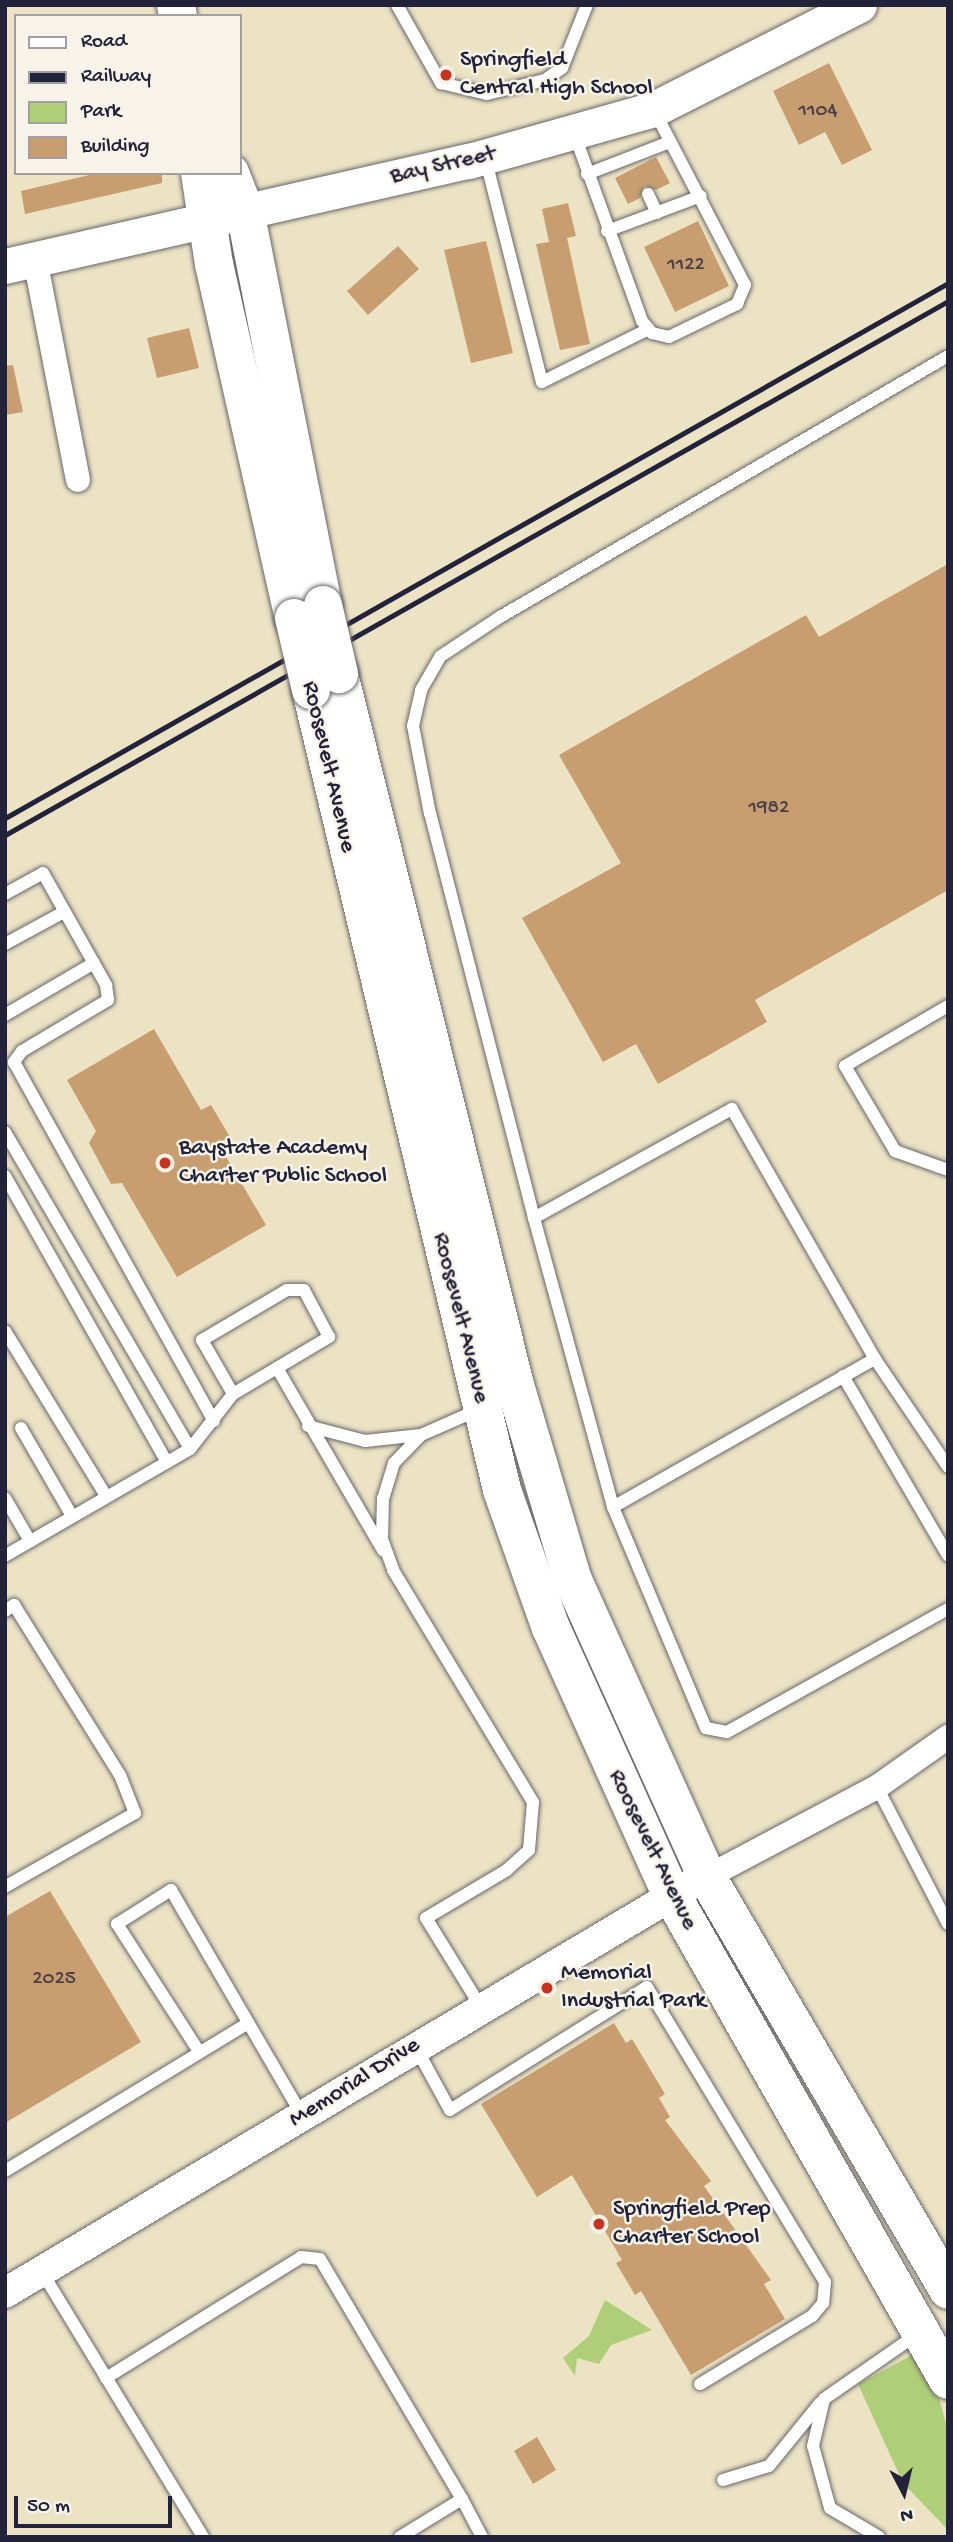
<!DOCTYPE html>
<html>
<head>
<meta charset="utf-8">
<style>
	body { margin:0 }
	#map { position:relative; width:953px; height:2542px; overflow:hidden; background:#ebe3c3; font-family:"Gochi Hand",sans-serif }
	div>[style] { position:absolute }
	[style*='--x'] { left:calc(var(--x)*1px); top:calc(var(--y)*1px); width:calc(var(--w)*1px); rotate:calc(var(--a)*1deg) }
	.green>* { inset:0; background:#aecf77 }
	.building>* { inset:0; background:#c89e70 }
	.roads { filter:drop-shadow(0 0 2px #68666b) drop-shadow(0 0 2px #68666b) }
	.service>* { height:12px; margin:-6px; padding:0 6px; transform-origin:6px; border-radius:6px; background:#fff }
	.minor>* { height:24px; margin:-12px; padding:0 12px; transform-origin:12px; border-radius:12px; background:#fff }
	.tertiary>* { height:30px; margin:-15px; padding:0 15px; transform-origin:15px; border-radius:15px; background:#fff }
	.secondary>* { height:35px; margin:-17.5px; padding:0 17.5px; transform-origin:17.5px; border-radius:17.5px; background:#fff }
	.primary>* { height:38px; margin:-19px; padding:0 19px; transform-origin:19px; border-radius:19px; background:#fff }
	.rail>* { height:5px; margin:-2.5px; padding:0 2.5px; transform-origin:2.5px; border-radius:2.5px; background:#22223b }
	.bridges { filter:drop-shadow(0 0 2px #68666b) drop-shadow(0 0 2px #68666b) }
	.primary-bridge>* { height:38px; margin:-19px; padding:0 19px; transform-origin:19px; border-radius:19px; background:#fff }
	.dots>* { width:19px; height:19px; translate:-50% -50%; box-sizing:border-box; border:4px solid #f7f3e8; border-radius:50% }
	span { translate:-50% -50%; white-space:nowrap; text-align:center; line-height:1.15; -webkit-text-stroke:5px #f7f3e8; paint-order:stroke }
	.number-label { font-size:21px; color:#4c4148 }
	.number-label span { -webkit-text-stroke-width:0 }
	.poi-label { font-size:24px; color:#22223b }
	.left { translate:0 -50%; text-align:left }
	.street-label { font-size:24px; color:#22223b }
	.frame { position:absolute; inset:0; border:7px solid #22223b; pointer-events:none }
	.legend { position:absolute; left:14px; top:14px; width:228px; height:161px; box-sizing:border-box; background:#f7f3e8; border:2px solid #a29fa3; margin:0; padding:9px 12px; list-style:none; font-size:21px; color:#22223b }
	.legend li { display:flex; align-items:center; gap:14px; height:35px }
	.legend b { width:35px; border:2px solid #a29fa3 }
	.north { position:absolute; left:869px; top:2458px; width:70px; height:70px; -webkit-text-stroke:5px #f7f3e8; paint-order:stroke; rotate:173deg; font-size:19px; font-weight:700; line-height:28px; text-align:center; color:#22223b }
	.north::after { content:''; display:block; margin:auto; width:24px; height:32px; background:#22223b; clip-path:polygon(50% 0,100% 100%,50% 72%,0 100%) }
	.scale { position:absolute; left:14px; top:2496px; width:158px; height:32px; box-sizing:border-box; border:4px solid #22223b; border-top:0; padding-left:9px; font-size:21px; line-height:24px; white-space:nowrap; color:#22223b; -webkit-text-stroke:5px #f7f3e8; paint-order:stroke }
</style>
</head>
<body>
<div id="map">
	<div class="green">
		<i style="clip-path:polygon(605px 2300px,652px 2330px,611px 2345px,599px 2364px,577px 2358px,575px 2376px,563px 2358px,589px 2336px)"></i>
		<i style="clip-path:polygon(916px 2353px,934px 2380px,948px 2431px,948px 2530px,903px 2483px,858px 2384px)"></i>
	</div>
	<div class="building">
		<i style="clip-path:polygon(829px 63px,872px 150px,842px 165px,825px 132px,799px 145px,773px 91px)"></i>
		<i style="clip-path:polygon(656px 157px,670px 183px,656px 190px,644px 186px,640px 198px,628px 204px,615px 178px)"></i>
		<i style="clip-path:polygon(98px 173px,162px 173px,162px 183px,25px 214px,21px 191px)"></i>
		<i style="clip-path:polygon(568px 203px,576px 236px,567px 238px,590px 344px,560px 350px,536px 244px,549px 242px,542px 209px)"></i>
		<i style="clip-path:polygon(698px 221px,729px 286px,675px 312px,644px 247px)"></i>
		<i style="clip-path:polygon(486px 241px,513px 353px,471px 363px,444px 250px)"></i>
		<i style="clip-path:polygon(398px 246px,419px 269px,368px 315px,347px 291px)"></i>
		<i style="clip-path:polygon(189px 328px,199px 368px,157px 378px,147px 338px)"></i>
		<i style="clip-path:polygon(13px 365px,23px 412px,5px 415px,5px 366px)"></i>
		<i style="clip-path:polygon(948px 564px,948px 890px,755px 1000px,767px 1022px,658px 1084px,636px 1044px,603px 1062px,522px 918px,621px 863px,559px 755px,806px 615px,819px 637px)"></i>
		<i style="clip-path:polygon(154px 1029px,201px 1110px,211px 1105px,230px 1137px,218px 1143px,266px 1225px,177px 1277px,122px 1183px,111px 1184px,89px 1143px,96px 1131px,67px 1080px)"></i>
		<i style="clip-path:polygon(50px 1891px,141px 2042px,5px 2123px,5px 1917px)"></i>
		<i style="clip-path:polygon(614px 2023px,626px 2043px,632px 2039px,665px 2094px,659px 2098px,670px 2117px,665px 2120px,711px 2181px,704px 2186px,771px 2280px,764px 2284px,785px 2319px,691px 2375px,641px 2291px,635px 2295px,616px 2263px,622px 2260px,572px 2175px,537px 2197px,481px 2104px)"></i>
		<i style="clip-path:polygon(537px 2437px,556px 2470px,533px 2484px,514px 2451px)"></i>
	</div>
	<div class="roads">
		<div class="service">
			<i style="--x:397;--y:5;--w:90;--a:60.6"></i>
			<i style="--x:441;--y:83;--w:47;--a:13.4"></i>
			<i style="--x:487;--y:94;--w:60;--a:-13.6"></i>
			<i style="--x:545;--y:80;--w:21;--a:-35"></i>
			<i style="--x:562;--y:68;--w:68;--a:-68.4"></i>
			<i style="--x:574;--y:133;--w:200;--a:70.1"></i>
			<i style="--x:642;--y:321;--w:16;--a:50"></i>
			<i style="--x:652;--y:333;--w:17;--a:13"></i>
			<i style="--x:669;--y:337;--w:76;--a:-25.9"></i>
			<i style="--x:737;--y:304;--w:21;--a:-67"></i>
			<i style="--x:745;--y:285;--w:197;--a:-117.5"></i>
			<i style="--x:485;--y:157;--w:232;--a:75.8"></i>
			<i style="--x:542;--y:382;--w:119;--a:-26.4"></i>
			<i style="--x:587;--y:174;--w:89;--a:-21.1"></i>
			<i style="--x:648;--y:194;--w:21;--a:65"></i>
			<i style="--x:607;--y:231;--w:100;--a:-20.4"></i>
			<i style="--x:5;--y:894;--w:43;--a:-28.9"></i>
			<i style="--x:43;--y:873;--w:129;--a:60.6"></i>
			<i style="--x:106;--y:985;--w:15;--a:82"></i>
			<i style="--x:108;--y:1000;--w:100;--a:149.3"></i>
			<i style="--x:22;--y:1051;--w:14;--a:126"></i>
			<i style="--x:14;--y:1062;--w:411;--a:60.9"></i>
			<i style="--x:5;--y:944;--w:67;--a:-28.5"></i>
			<i style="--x:948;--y:1006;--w:119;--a:149.8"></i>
			<i style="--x:845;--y:1066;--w:99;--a:59.5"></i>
			<i style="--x:895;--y:1151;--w:56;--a:19.7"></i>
			<i style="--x:5;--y:1015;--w:103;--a:-30.3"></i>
			<i style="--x:5;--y:1132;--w:367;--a:59.7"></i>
			<i style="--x:190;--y:1449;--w:214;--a:150"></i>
			<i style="--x:5;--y:1176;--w:329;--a:60.5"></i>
			<i style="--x:534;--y:1218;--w:417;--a:-104.4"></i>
			<i style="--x:430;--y:814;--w:90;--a:-100.9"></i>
			<i style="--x:413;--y:726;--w:37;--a:-77"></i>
			<i style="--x:421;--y:690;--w:39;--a:-60"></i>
			<i style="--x:441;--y:656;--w:71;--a:-33.5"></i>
			<i style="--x:500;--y:617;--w:518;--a:-30.22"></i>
			<i style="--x:5;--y:1331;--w:193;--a:58.5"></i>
			<i style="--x:875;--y:1359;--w:130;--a:55.9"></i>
			<i style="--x:277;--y:1368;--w:211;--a:59.8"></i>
			<i style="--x:843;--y:1376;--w:208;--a:59.7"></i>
			<i style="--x:308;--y:1426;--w:59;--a:14.7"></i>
			<i style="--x:365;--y:1441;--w:56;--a:-6.1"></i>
			<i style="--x:421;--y:1435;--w:39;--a:134"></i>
			<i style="--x:394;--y:1463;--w:37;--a:107"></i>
			<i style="--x:383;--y:1498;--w:41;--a:91.4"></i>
			<i style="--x:382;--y:1539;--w:33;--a:70"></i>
			<i style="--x:393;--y:1570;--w:271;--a:58.9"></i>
			<i style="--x:533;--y:1802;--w:48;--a:94.8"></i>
			<i style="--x:529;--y:1850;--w:30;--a:138"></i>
			<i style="--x:507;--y:1870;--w:94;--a:149.3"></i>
			<i style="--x:426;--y:1918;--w:105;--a:58.3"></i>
			<i style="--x:21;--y:1428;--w:102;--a:59.9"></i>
			<i style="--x:421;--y:1435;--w:62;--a:-23.7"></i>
			<i style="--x:190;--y:1449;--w:70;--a:-52"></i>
			<i style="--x:233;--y:1394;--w:112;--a:-30.7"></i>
			<i style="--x:329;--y:1337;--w:53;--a:-118"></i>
			<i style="--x:304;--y:1290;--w:17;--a:180"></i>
			<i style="--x:287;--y:1290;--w:99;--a:149.5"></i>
			<i style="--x:202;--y:1340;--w:62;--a:60.1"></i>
			<i style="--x:5;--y:1498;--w:50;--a:59.8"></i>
			<i style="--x:613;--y:1507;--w:301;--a:-29.5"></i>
			<i style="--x:875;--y:1359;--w:288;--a:-119.8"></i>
			<i style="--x:732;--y:1109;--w:226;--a:151.2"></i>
			<i style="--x:534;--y:1218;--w:300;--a:74.7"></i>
			<i style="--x:613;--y:1507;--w:240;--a:67.2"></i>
			<i style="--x:706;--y:1728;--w:21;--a:11"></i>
			<i style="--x:727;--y:1732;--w:253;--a:-29.1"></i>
			<i style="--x:5;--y:1611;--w:11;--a:-34"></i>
			<i style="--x:14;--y:1605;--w:200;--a:58.1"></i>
			<i style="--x:120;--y:1775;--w:41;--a:68.5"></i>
			<i style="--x:135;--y:1813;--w:150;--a:150.4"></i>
			<i style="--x:877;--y:1787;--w:154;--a:62.6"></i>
			<i style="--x:415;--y:2046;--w:73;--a:61.3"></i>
			<i style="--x:450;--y:2110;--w:232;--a:-32"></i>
			<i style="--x:647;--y:1987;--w:345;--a:58.9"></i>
			<i style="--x:825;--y:2282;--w:21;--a:95"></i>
			<i style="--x:823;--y:2303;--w:17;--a:130"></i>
			<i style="--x:812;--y:2316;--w:131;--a:148.7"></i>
			<i style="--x:198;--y:2050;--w:150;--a:-122.7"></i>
			<i style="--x:117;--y:1924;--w:64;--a:-32.2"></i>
			<i style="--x:171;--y:1890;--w:260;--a:59.8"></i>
			<i style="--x:5;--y:2171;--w:285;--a:-31.3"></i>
			<i style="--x:42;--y:2272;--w:310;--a:58.7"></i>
			<i style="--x:106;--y:2378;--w:229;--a:-31.8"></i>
			<i style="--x:301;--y:2257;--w:19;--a:6"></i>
			<i style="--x:320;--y:2259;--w:279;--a:59.4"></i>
			<i style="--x:462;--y:2499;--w:73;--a:148.5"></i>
			<i style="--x:723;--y:2480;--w:48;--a:-16.9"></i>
			<i style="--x:769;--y:2466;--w:82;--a:-50.9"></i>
			<i style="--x:462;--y:2499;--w:43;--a:62.2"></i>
			<i style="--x:879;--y:2537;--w:57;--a:-149.4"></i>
			<i style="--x:830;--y:2508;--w:64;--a:-105.3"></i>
			<i style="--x:813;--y:2446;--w:48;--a:-76.8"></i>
			<i style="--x:824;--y:2399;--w:116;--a:-34.8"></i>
		</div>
		<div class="minor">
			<i style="--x:35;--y:259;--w:225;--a:79"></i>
			<i style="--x:707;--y:1877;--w:192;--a:-27.9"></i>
			<i style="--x:877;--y:1787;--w:87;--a:-35.2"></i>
		</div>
		<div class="tertiary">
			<i style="--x:5;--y:2293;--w:797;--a:-30.78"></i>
		</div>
		<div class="secondary">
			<i style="--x:5;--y:266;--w:476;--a:-12.8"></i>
			<i style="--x:469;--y:161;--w:192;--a:-15.7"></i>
			<i style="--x:654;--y:109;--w:230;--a:-26.9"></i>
		</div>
		<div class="primary">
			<i style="--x:176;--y:5;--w:11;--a:80"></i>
			<i style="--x:200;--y:173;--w:92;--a:81.3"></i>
			<i style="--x:214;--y:264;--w:363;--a:77.3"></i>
			<i style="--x:230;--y:173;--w:41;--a:68.5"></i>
			<i style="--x:245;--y:211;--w:402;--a:78.8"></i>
			<i style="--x:339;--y:674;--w:732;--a:76.1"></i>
			<i style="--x:515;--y:1385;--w:201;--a:73.5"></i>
			<i style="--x:572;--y:1578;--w:328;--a:65.7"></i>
			<i style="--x:707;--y:1877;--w:478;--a:59.7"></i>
			<i style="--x:311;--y:690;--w:822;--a:76.57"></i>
			<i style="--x:502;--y:1490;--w:146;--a:70.5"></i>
			<i style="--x:551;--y:1628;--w:292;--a:65.7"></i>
			<i style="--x:671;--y:1894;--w:559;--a:60.32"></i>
		</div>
	</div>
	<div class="rail">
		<i style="--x:5;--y:818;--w:1084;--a:-29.57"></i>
		<i style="--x:5;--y:835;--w:1084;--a:-29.52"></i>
	</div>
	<div class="bridges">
		<div class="primary-bridge">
			<i style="--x:323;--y:605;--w:71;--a:76.9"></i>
			<i style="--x:294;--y:618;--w:74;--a:76.7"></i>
		</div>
	</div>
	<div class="dots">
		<i style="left:446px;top:75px;background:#c8321e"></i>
		<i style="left:165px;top:1163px;background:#c8321e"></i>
		<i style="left:547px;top:1988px;background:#c8321e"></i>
		<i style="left:599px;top:2224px;background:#c8321e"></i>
	</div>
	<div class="number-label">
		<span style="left:818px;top:112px">1104</span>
		<span style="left:686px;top:266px">1122</span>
		<span style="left:769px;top:809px">1982</span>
		<span style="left:54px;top:1980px">2025</span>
	</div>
	<div class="poi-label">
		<span class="left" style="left:460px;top:75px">Springfield<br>Central High School</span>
		<span class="left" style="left:179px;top:1163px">Baystate Academy<br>Charter Public School</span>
		<span class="left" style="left:561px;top:1988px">Memorial<br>Industrial Park</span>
		<span class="left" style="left:613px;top:2224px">Springfield Prep<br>Charter School</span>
	</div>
	<div class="street-label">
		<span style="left:443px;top:166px;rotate:-13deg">Bay Street</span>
		<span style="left:328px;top:767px;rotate:77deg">Roosevelt Avenue</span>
		<span style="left:460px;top:1318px;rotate:76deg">Roosevelt Avenue</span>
		<span style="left:652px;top:1850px;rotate:64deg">Roosevelt Avenue</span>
		<span style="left:355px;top:2083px;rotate:-32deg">Memorial Drive</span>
	</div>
	<div class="frame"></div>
	<ul class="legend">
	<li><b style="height:9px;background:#fff"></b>Road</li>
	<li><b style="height:9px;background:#22223b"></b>Railway</li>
	<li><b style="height:19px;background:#aecf77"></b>Park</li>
	<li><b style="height:19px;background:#c89e70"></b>Building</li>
	</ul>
	<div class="north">N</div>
	<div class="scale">50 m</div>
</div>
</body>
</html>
